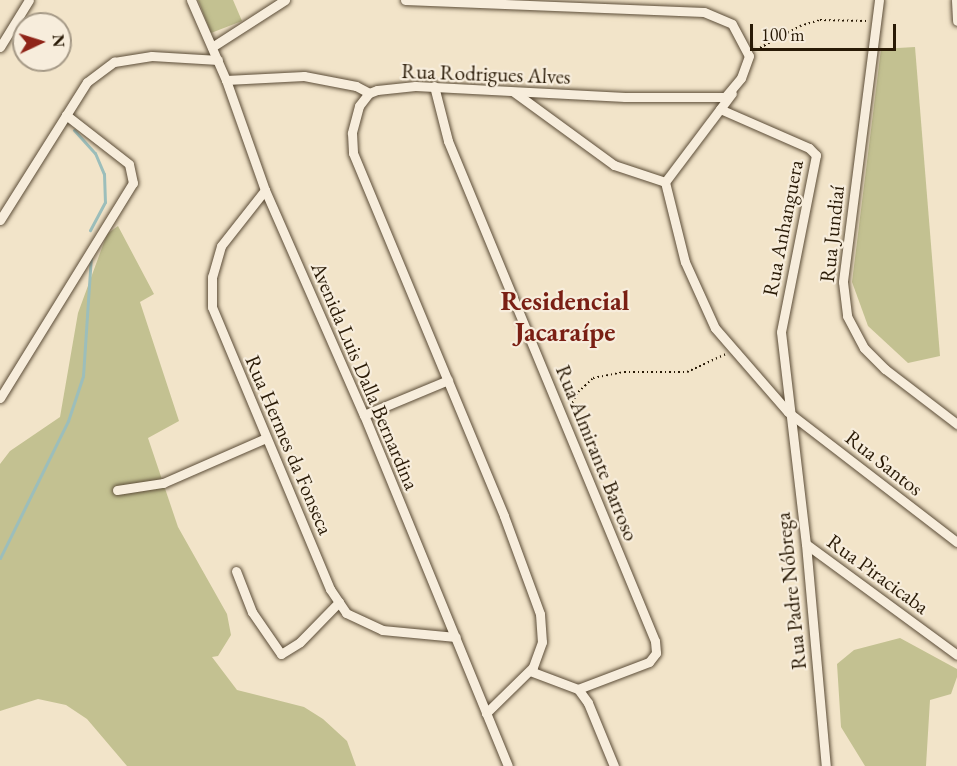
<!DOCTYPE html>
<html>
<head>
<meta charset="utf-8">
<style>
	body { margin:0 }
	#map { position:relative; width:957px; height:766px; overflow:hidden; background:#f2e4c9; font-family:"EB Garamond",serif }
	div>[style] { position:absolute }
	[style*='--x'] { left:calc(var(--x)*1px); top:calc(var(--y)*1px); width:calc(var(--w)*1px); rotate:calc(var(--a)*1deg) }
	.green>* { inset:0; background:#c3c191 }
	.stream>* { height:3px; margin:-1.5px; padding:0 1.5px; transform-origin:1.5px; border-radius:1.5px; background:#9cbebb }
	.path>* { height:1.5px; margin-top:-0.75px; transform-origin:0; background:repeating-linear-gradient(90deg,#291a06 0 1.5px,transparent 0 4.5px) }
	.roads { filter:drop-shadow(0 0 2px #5b4c37) drop-shadow(0 0 2px #5b4c37) }
	.street>* { height:9px; margin:-4.5px; padding:0 4.5px; transform-origin:4.5px; border-radius:4.5px; background:#f7eddc }
	span { translate:-50% -50%; white-space:nowrap; text-align:center; line-height:1.15; -webkit-text-stroke:4.5px #f7eddc; paint-order:stroke }
	.street-label { font-size:21px; color:#291a06 }
	.district-label { font-size:27px; color:#7a1f14; font-weight:700 }
	.north { position:absolute; left:12px; top:12px; width:60px; height:60px; box-sizing:border-box; background:#f7eddc; border:2px solid #a59986; border-radius:50%; rotate:86deg; font-size:16px; font-weight:700; line-height:24px; text-align:center; color:#291a06 }
	.north::after { content:''; display:block; margin:auto; width:21px; height:27px; background:#8f2418; clip-path:polygon(50% 0,100% 100%,50% 72%,0 100%) }
	.scale { position:absolute; left:750px; top:24px; width:146px; height:27px; box-sizing:border-box; border:3px solid #291a06; border-top:0; padding-left:8px; font-size:18px; line-height:21px; white-space:nowrap; color:#291a06; -webkit-text-stroke:4px #f7eddc; paint-order:stroke }
</style>
</head>
<body>
<div id="map">
	<div class="green">
		<i style="clip-path:polygon(198px 0,233px 0,242px 21px,211px 33px)"></i>
		<i style="clip-path:polygon(915px 47px,940px 356px,908px 363px,868px 326px,852px 282px,881px 49px)"></i>
		<i style="clip-path:polygon(118px 226px,154px 294px,140px 302px,179px 421px,148px 438px,178px 527px,227px 614px,231px 635px,218px 656px,212px 657px,237px 690px,304px 707px,323px 719px,347px 741px,356px 766px,127px 766px,87px 719px,66px 705px,38px 699px,0 711px,0 464px,10px 451px,60px 417px,78px 313px,107px 234px)"></i>
		<i style="clip-path:polygon(900px 638px,957px 669px,957px 677px,951px 694px,930px 700px,926px 766px,865px 766px,841px 727px,837px 664px,854px 650px)"></i>
	</div>
	<div class="stream">
		<i style="--x:74;--y:130;--w:31;--a:48"></i>
		<i style="--x:95;--y:153;--w:23;--a:67"></i>
		<i style="--x:104;--y:174;--w:28;--a:88"></i>
		<i style="--x:105;--y:202;--w:32;--a:118"></i>
		<i style="--x:0;--y:558;--w:153;--a:-63.6"></i>
		<i style="--x:68;--y:421;--w:47;--a:-71.6"></i>
		<i style="--x:83;--y:376;--w:119;--a:-86.2"></i>
	</div>
	<div class="path">
		<i style="--x:756;--y:50;--w:50;--a:-28.6"></i>
		<i style="--x:800;--y:26;--w:21;--a:-17"></i>
		<i style="--x:820;--y:20;--w:47;--a:1.2"></i>
		<i style="--x:570;--y:407;--w:17;--a:-62"></i>
		<i style="--x:578;--y:392;--w:21;--a:-43"></i>
		<i style="--x:593;--y:378;--w:32;--a:-11"></i>
		<i style="--x:624;--y:372;--w:63;--a:0"></i>
		<i style="--x:687;--y:372;--w:43;--a:-24.8"></i>
	</div>
	<div class="roads">
		<div class="street">
			<i style="--x:191;--y:0;--w:87;--a:66.4"></i>
			<i style="--x:226;--y:80;--w:117;--a:70.5"></i>
			<i style="--x:265;--y:190;--w:246;--a:66.3"></i>
			<i style="--x:364;--y:415;--w:379;--a:67.7"></i>
			<i style="--x:405;--y:0;--w:299;--a:2.3"></i>
			<i style="--x:704;--y:12;--w:30;--a:23"></i>
			<i style="--x:732;--y:24;--w:36;--a:62"></i>
			<i style="--x:749;--y:56;--w:23;--a:110"></i>
			<i style="--x:741;--y:78;--w:25;--a:130"></i>
			<i style="--x:725;--y:97;--w:100;--a:180"></i>
			<i style="--x:625;--y:97;--w:210;--a:-177"></i>
			<i style="--x:415;--y:86;--w:38;--a:174"></i>
			<i style="--x:377;--y:90;--w:9;--a:159"></i>
			<i style="--x:369;--y:93;--w:16;--a:128"></i>
			<i style="--x:359;--y:106;--w:28;--a:105"></i>
			<i style="--x:352;--y:133;--w:20;--a:87"></i>
			<i style="--x:353;--y:153;--w:393;--a:67.4"></i>
			<i style="--x:504;--y:516;--w:104;--a:69.8"></i>
			<i style="--x:540;--y:614;--w:28;--a:86"></i>
			<i style="--x:542;--y:642;--w:27;--a:110"></i>
			<i style="--x:533;--y:667;--w:66;--a:135.6"></i>
			<i style="--x:879;--y:0;--w:284;--a:97.3"></i>
			<i style="--x:843;--y:282;--w:34;--a:83"></i>
			<i style="--x:847;--y:316;--w:36;--a:62"></i>
			<i style="--x:864;--y:348;--w:30;--a:45"></i>
			<i style="--x:885;--y:369;--w:91;--a:37.4"></i>
			<i style="--x:956;--y:0;--w:21;--a:87"></i>
			<i style="--x:0;--y:47;--w:55;--a:-58.3"></i>
			<i style="--x:212;--y:47;--w:87;--a:-32.8"></i>
			<i style="--x:226;--y:80;--w:78;--a:-2.9"></i>
			<i style="--x:304;--y:76;--w:53;--a:10.9"></i>
			<i style="--x:356;--y:86;--w:15;--a:28"></i>
			<i style="--x:434;--y:86;--w:57;--a:75.7"></i>
			<i style="--x:448;--y:141;--w:541;--a:67.51"></i>
			<i style="--x:655;--y:641;--w:12;--a:85"></i>
			<i style="--x:656;--y:653;--w:11;--a:128"></i>
			<i style="--x:649;--y:662;--w:76;--a:159.2"></i>
			<i style="--x:514;--y:92;--w:124;--a:36.1"></i>
			<i style="--x:614;--y:165;--w:54;--a:18.4"></i>
			<i style="--x:720;--y:109;--w:97;--a:23.7"></i>
			<i style="--x:809;--y:148;--w:10;--a:45"></i>
			<i style="--x:816;--y:155;--w:180;--a:101.2"></i>
			<i style="--x:781;--y:332;--w:213;--a:83.3"></i>
			<i style="--x:806;--y:544;--w:223;--a:84.9"></i>
			<i style="--x:665;--y:182;--w:82;--a:76"></i>
			<i style="--x:685;--y:262;--w:72;--a:65.6"></i>
			<i style="--x:715;--y:328;--w:111;--a:49"></i>
			<i style="--x:788;--y:412;--w:213;--a:37.6"></i>
			<i style="--x:665;--y:182;--w:111;--a:-53"></i>
			<i style="--x:265;--y:190;--w:71;--a:128.2"></i>
			<i style="--x:221;--y:246;--w:32;--a:106"></i>
			<i style="--x:212;--y:277;--w:30;--a:90"></i>
			<i style="--x:212;--y:307;--w:306;--a:67.3"></i>
			<i style="--x:330;--y:589;--w:29;--a:56"></i>
			<i style="--x:346;--y:613;--w:40;--a:25"></i>
			<i style="--x:382;--y:630;--w:74;--a:5.4"></i>
			<i style="--x:0;--y:220;--w:163;--a:-57.8"></i>
			<i style="--x:87;--y:82;--w:34;--a:-37"></i>
			<i style="--x:114;--y:62;--w:38;--a:-9"></i>
			<i style="--x:152;--y:56;--w:66;--a:3.5"></i>
			<i style="--x:0;--y:398;--w:253;--a:-58.3"></i>
			<i style="--x:133;--y:183;--w:19;--a:-102"></i>
			<i style="--x:129;--y:164;--w:80;--a:-142.1"></i>
			<i style="--x:364;--y:415;--w:91;--a:-22.6"></i>
			<i style="--x:117;--y:490;--w:47;--a:-8.7"></i>
			<i style="--x:163;--y:483;--w:112;--a:-23.6"></i>
			<i style="--x:806;--y:544;--w:187;--a:36.3"></i>
			<i style="--x:236;--y:571;--w:44;--a:68.7"></i>
			<i style="--x:252;--y:612;--w:51;--a:55.4"></i>
			<i style="--x:281;--y:654;--w:22;--a:-32"></i>
			<i style="--x:300;--y:642;--w:56;--a:-45.7"></i>
			<i style="--x:530;--y:671;--w:51;--a:20.6"></i>
			<i style="--x:578;--y:689;--w:17;--a:54"></i>
			<i style="--x:588;--y:703;--w:68;--a:67.6"></i>
		</div>
	</div>
	<div class="street-label">
		<span style="left:486px;top:74px;rotate:2deg">Rua Rodrigues Alves</span>
		<span style="left:783px;top:228px;rotate:-79deg">Rua Anhanguera</span>
		<span style="left:832px;top:234px;rotate:-84deg">Rua Jundiaí</span>
		<span style="left:365px;top:376px;rotate:67deg">Avenida Luis Dalla Bernardina</span>
		<span style="left:289px;top:445px;rotate:67deg">Rua Hermes da Fonseca</span>
		<span style="left:597px;top:453px;rotate:68deg">Rua Almirante Barroso</span>
		<span style="left:884px;top:463px;rotate:38deg">Rua Santos</span>
		<span style="left:878px;top:574px;rotate:36deg">Rua Piracicaba</span>
		<span style="left:791px;top:591px;rotate:-96deg">Rua Padre Nóbrega</span>
	</div>
	<div class="district-label">
		<span style="left:565px;top:316px">Residencial<br>Jacaraípe</span>
	</div>
	<div class="north">N</div>
	<div class="scale">100 m</div>
</div>
</body>
</html>
